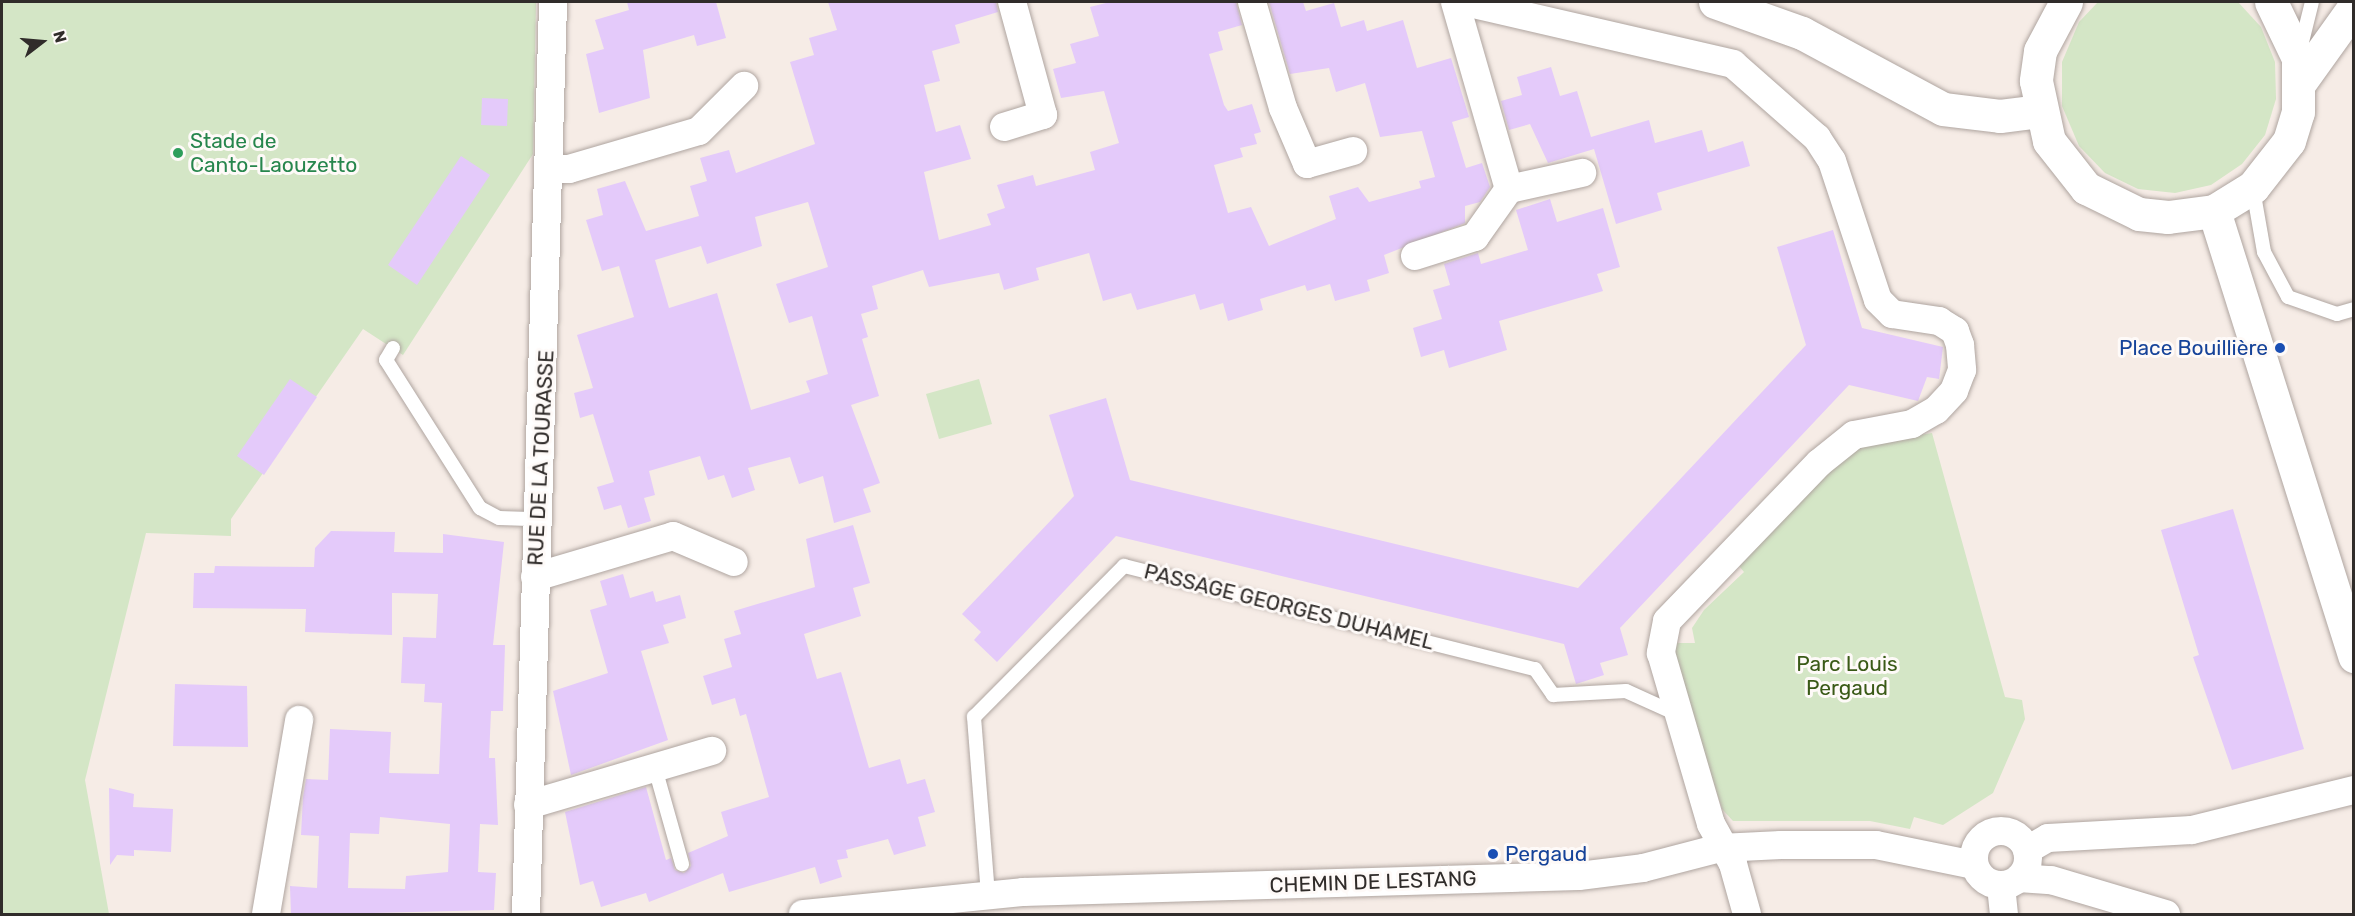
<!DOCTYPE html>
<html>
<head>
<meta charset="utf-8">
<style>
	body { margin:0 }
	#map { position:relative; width:2355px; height:916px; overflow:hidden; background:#f6ece6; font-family:Rubik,sans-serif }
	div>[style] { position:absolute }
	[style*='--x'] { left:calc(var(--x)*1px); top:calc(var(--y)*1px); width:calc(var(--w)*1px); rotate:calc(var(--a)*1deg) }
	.green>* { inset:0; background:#d4e6c6 }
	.building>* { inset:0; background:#e4cafa }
	.roads { filter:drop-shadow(0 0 2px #afa5a0) drop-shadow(0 0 2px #afa5a0) }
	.service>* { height:14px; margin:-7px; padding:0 7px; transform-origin:7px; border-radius:7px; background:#fff }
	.minor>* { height:28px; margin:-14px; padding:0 14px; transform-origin:14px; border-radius:14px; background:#fff }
	.minor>.ring { margin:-14px; padding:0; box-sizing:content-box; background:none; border:28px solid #fff; border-radius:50% }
	.tertiary>* { height:33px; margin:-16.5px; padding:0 16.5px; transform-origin:16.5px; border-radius:16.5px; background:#fff }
	.secondary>* { height:33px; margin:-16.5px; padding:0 16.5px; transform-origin:16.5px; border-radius:16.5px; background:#fff }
	.dots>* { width:16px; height:16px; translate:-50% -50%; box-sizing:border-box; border:3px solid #fefaf8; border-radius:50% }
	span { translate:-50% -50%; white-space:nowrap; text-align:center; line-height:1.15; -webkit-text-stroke:6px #fefaf8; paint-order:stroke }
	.leisure-label { font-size:21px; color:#27864d }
	.left { translate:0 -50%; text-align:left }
	.transit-label { font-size:21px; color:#164399 }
	.right { translate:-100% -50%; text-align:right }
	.street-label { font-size:21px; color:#302c2a }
	.park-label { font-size:21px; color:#3a5a17 }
	.frame { position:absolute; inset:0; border:3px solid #302c2a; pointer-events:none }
	.north { position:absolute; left:12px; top:12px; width:60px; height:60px; -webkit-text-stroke:4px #fefaf8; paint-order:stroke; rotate:74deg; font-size:16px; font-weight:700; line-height:24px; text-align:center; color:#302c2a }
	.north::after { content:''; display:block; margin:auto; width:21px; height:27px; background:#302c2a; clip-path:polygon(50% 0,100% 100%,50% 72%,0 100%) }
</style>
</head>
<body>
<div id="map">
	<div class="green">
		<i style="clip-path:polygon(2px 2px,536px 2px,533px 154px,403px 355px,363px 329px,231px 519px,231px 536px,146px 533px,85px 780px,109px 914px,2px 914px)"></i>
		<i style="clip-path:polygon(2098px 2px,2238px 2px,2261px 27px,2275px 62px,2276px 99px,2265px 135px,2242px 164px,2211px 185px,2175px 193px,2138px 189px,2105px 173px,2079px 146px,2062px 106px,2062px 62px,2079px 22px)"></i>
		<i style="clip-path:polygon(979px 379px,992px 424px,939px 439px,926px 394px)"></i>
		<i style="clip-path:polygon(1932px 433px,2005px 697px,2022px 700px,2025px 719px,1993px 793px,1943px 825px,1914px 817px,1910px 829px,1870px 821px,1733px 821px,1722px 809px,1674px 656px,1677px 643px,1695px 643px,1692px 628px,1704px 610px,1744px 572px,1734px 560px,1848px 446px)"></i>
	</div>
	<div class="building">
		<i style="clip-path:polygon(627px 2px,716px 2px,726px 38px,697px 46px,694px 35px,643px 50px,650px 98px,599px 113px,586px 54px,604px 49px,595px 20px,629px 10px)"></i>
		<i style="clip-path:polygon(evenodd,828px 2px,996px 2px,998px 12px,955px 25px,960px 43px,932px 51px,940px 81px,924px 85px,936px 132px,960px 125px,971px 159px,924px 172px,939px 240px,991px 225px,987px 214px,1005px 208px,997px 185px,1033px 175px,1036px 186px,1095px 170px,1090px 152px,1119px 143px,1104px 91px,1061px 98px,1053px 69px,1076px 63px,1070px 44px,1099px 36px,1090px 7px,1110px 2px,1236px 2px,1242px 25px,1218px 32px,1223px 50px,1209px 54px,1224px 105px,1228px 111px,1252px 104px,1261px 132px,1254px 134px,1257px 144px,1240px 148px,1243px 157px,1214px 165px,1228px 213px,1251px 207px,1269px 246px,1336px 219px,1329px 196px,1358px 187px,1369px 202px,1421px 188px,1419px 181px,1435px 177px,1422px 131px,1380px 137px,1365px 83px,1336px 92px,1329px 68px,1290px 74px,1269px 2px,1303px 2px,1306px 11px,1334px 3px,1341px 27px,1364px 20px,1367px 31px,1403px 20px,1417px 68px,1451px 58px,1469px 117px,1452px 122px,1466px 168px,1482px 163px,1490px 187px,1480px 202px,1465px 206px,1465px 223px,1384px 255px,1389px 273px,1367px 280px,1370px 291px,1335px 301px,1330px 284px,1307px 291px,1305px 285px,1260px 299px,1263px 310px,1228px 321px,1223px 303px,1200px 310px,1195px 294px,1137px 310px,1131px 293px,1103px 301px,1089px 253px,1036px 268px,1039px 280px,1004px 290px,999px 273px,929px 287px,923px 270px,872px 286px,878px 309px,861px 314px,868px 337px,862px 339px,879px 396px,851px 405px,880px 483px,863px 489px,871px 512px,834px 523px,823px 476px,799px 484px,790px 457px,748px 468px,755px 490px,732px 498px,724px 475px,708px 480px,700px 456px,649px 471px,655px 495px,644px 498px,651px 521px,628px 528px,621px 505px,604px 510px,597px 487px,614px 482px,593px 414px,580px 418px,574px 393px,593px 388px,577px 335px,634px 317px,619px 266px,602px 271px,586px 220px,603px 215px,597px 189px,625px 181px,646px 231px,699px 216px,690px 186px,707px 181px,700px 158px,729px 150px,736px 173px,815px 144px,790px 62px,814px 55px,809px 38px,837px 30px,828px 2px,808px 202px,828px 267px,776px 284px,789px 323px,812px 316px,828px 374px,806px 381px,810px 392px,751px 410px,717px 293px,669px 308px,655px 260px,701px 246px,707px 264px,762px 246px,755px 217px,808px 202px)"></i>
		<i style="clip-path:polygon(1551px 67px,1560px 96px,1577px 91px,1591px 137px,1649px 120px,1655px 143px,1702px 130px,1708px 152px,1743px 141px,1750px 166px,1657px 193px,1662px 210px,1616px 224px,1594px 149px,1548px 163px,1530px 124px,1509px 130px,1501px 101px,1522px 95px,1517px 77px)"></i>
		<i style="clip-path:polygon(482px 98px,508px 99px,507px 126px,481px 125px)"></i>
		<i style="clip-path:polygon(461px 156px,490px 175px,417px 285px,388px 265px)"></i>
		<i style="clip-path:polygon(1550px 199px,1557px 222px,1603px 208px,1620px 267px,1597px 274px,1603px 291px,1499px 321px,1507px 350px,1449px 368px,1444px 350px,1421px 357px,1413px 328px,1442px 319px,1433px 290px,1450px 285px,1444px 264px,1478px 253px,1481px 264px,1528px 250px,1516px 210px)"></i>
		<i style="clip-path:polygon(1833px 230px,1862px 328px,1943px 347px,1939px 379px,1927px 377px,1918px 401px,1849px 385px,1620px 628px,1628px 655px,1600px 663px,1604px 675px,1576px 684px,1564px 644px,1116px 536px,997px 662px,974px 640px,981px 632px,962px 614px,1074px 496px,1049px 415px,1106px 398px,1130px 480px,1578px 588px,1806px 345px,1777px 247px)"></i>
		<i style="clip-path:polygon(290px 379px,317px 397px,264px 475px,237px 456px)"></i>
		<i style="clip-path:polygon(2233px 509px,2304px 749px,2232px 770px,2193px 657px,2199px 655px,2161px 530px)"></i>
		<i style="clip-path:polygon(853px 525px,870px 583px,853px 588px,861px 616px,804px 634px,817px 679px,841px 672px,869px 768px,900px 759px,907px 784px,925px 779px,935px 812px,918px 817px,926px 846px,894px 855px,888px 839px,846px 850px,848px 858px,837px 860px,842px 877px,820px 884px,815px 867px,729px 892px,723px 873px,649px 902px,646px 893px,601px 907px,593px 881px,580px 885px,565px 812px,646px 787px,666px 860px,671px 858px,675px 870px,684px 873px,691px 866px,688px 853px,728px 836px,721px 812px,769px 797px,746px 714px,740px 716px,735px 698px,712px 705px,703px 676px,732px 667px,724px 639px,741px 634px,734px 611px,815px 587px,806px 539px)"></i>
		<i style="clip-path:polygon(evenodd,331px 531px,395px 532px,394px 552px,443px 553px,443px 534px,504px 542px,493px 645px,505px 645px,503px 711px,491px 711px,489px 758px,495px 758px,498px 825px,480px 824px,478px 872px,496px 873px,494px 910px,291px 915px,290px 886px,317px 888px,319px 836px,301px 835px,303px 797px,306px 779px,328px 780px,330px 729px,391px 732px,389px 773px,439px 774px,442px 703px,424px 702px,425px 684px,401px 683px,403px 637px,436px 638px,438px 594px,392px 593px,392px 635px,305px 632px,306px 609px,193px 608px,194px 573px,214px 573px,215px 566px,314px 567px,315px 548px,331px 531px,380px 817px,450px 824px,448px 872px,406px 876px,405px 889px,348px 888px,350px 833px,379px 834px,380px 817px)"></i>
		<i style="clip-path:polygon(623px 574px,630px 598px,653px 591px,656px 602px,680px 595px,686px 618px,663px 625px,669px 643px,641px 651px,668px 740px,571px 775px,553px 691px,608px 673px,590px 610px,607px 605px,600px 581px)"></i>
		<i style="clip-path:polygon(175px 684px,247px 686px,248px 747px,173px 746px)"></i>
		<i style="clip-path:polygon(109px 788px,134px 794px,133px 807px,173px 809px,171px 852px,134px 850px,134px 856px,117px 855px,110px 865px)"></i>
	</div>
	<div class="roads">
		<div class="service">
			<i style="--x:2300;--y:50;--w:49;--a:-76"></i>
			<i style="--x:2253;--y:189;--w:64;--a:80.1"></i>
			<i style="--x:2264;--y:252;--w:51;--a:61.9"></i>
			<i style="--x:2288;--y:297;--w:52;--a:19.1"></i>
			<i style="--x:2337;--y:314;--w:18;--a:-16"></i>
			<i style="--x:393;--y:348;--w:14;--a:120"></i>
			<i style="--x:386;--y:360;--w:175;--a:57.6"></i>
			<i style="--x:480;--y:508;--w:21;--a:28"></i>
			<i style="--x:499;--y:518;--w:38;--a:2"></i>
			<i style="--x:655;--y:768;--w:100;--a:74.3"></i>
			<i style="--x:988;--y:895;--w:179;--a:-94.5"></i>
			<i style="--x:974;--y:717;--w:213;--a:-45.2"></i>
			<i style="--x:1124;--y:566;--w:424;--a:14.1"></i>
			<i style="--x:1535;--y:669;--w:32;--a:55"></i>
			<i style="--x:1553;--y:695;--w:73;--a:-3.1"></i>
			<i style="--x:1626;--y:691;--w:56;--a:24.3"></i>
		</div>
		<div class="minor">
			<i style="--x:1252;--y:2;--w:110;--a:73.7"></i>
			<i style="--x:1283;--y:108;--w:61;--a:66.8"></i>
			<i style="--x:1307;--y:164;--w:48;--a:-15.8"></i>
			<i style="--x:1455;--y:2;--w:195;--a:73.9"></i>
			<i style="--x:1465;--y:2;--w:275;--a:13"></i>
			<i style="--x:1733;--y:64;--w:112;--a:41.4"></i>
			<i style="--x:1817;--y:138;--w:27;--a:57"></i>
			<i style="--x:1832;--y:161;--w:146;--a:71.7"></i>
			<i style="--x:1878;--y:300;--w:20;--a:45"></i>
			<i style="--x:1892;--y:314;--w:48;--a:8.5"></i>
			<i style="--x:1939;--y:321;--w:19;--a:32"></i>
			<i style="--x:1955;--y:331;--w:15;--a:70"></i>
			<i style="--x:1960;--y:345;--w:25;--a:85"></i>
			<i style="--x:1962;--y:370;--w:22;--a:111"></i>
			<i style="--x:1954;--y:391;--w:26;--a:133"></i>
			<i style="--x:1936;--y:410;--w:28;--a:150"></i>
			<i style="--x:1912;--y:424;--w:59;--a:169.3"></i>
			<i style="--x:1854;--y:435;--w:45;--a:141.3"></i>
			<i style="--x:1819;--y:463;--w:219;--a:133.9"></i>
			<i style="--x:1667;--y:621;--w:33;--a:101"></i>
			<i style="--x:1661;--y:653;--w:178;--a:73.7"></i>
			<i style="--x:1711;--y:824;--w:46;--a:61.2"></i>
			<i style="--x:1733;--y:864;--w:52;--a:74.4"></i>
			<i style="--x:1004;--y:127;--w:41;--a:-17.1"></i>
			<i style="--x:1043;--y:115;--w:117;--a:-105.3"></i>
			<i style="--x:550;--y:169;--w:19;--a:0"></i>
			<i style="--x:569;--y:169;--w:135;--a:-16.3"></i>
			<i style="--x:699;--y:131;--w:64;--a:-45"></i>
			<i style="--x:1415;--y:256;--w:63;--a:-17.6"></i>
			<i style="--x:1475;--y:237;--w:59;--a:-54.7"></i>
			<i style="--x:1509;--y:189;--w:75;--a:-12.4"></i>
			<i style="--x:535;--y:577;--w:144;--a:-16.5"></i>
			<i style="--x:673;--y:536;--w:66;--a:23.1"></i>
			<i style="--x:528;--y:805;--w:192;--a:-16.4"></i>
			<i class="ring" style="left:1974px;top:831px;width:26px;height:26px"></i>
			<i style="--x:2027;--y:850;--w:24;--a:-30"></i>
			<i style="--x:2048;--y:838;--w:144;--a:-3.2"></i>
			<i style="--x:2192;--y:830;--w:167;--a:-13.9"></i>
			<i style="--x:2019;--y:878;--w:32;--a:4"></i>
			<i style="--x:2051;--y:880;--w:120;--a:16.5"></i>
			<i style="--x:2001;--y:886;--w:28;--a:84"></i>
			<i style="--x:266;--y:914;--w:197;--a:-80.3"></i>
			<i style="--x:526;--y:914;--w:912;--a:-88.3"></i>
			<i style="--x:803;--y:914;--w:221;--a:-5.7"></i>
			<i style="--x:1023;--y:892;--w:556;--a:-1.65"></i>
			<i style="--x:1579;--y:876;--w:64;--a:-7.1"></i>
			<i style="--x:1643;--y:868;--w:80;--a:-14.6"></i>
			<i style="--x:1720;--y:848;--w:61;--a:-2.8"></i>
			<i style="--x:1781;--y:845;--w:95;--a:0"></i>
			<i style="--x:1876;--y:845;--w:100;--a:11.5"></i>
		</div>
		<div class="tertiary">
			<i style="--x:2214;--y:211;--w:467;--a:72.5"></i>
		</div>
		<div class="secondary">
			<i style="--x:1715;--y:2;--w:92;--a:19.6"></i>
			<i style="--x:1802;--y:33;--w:160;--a:28.3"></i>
			<i style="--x:1943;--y:109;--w:57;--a:7"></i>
			<i style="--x:2000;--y:116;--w:39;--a:-7"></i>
			<i style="--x:2066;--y:2;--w:55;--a:118"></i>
			<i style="--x:2040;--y:51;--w:30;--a:98"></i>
			<i style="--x:2036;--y:81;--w:61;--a:77.8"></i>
			<i style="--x:2049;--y:141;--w:60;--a:51.8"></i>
			<i style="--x:2086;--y:188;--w:59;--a:26.1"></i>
			<i style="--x:2139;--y:214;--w:29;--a:6"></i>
			<i style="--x:2168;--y:217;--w:46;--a:-7.4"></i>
			<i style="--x:2214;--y:211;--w:46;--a:-31.6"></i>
			<i style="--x:2253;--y:187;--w:58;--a:-52"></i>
			<i style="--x:2289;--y:141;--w:30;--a:-73"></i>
			<i style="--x:2298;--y:112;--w:54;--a:-90"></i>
			<i style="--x:2298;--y:58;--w:62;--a:-115.7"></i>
			<i style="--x:2301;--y:81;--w:91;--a:-54.4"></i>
		</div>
	</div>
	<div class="dots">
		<i style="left:178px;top:153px;background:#2e9e5b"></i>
		<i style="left:2280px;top:348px;background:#1a4fb4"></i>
		<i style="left:1493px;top:854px;background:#1a4fb4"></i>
	</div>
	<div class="leisure-label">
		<span class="left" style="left:190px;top:153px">Stade de<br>Canto-Laouzetto</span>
	</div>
	<div class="transit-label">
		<span class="right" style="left:2268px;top:348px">Place Bouillière</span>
		<span class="left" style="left:1505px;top:854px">Pergaud</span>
	</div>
	<div class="street-label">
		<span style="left:541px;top:458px;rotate:-87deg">RUE DE LA TOURASSE</span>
		<span style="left:1289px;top:607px;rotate:14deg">PASSAGE GEORGES DUHAMEL</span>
		<span style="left:1373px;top:882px;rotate:-2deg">CHEMIN DE LESTANG</span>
	</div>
	<div class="park-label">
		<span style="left:1847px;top:676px">Parc Louis<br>Pergaud</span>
	</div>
	<div class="frame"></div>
	<div class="north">N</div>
</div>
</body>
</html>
